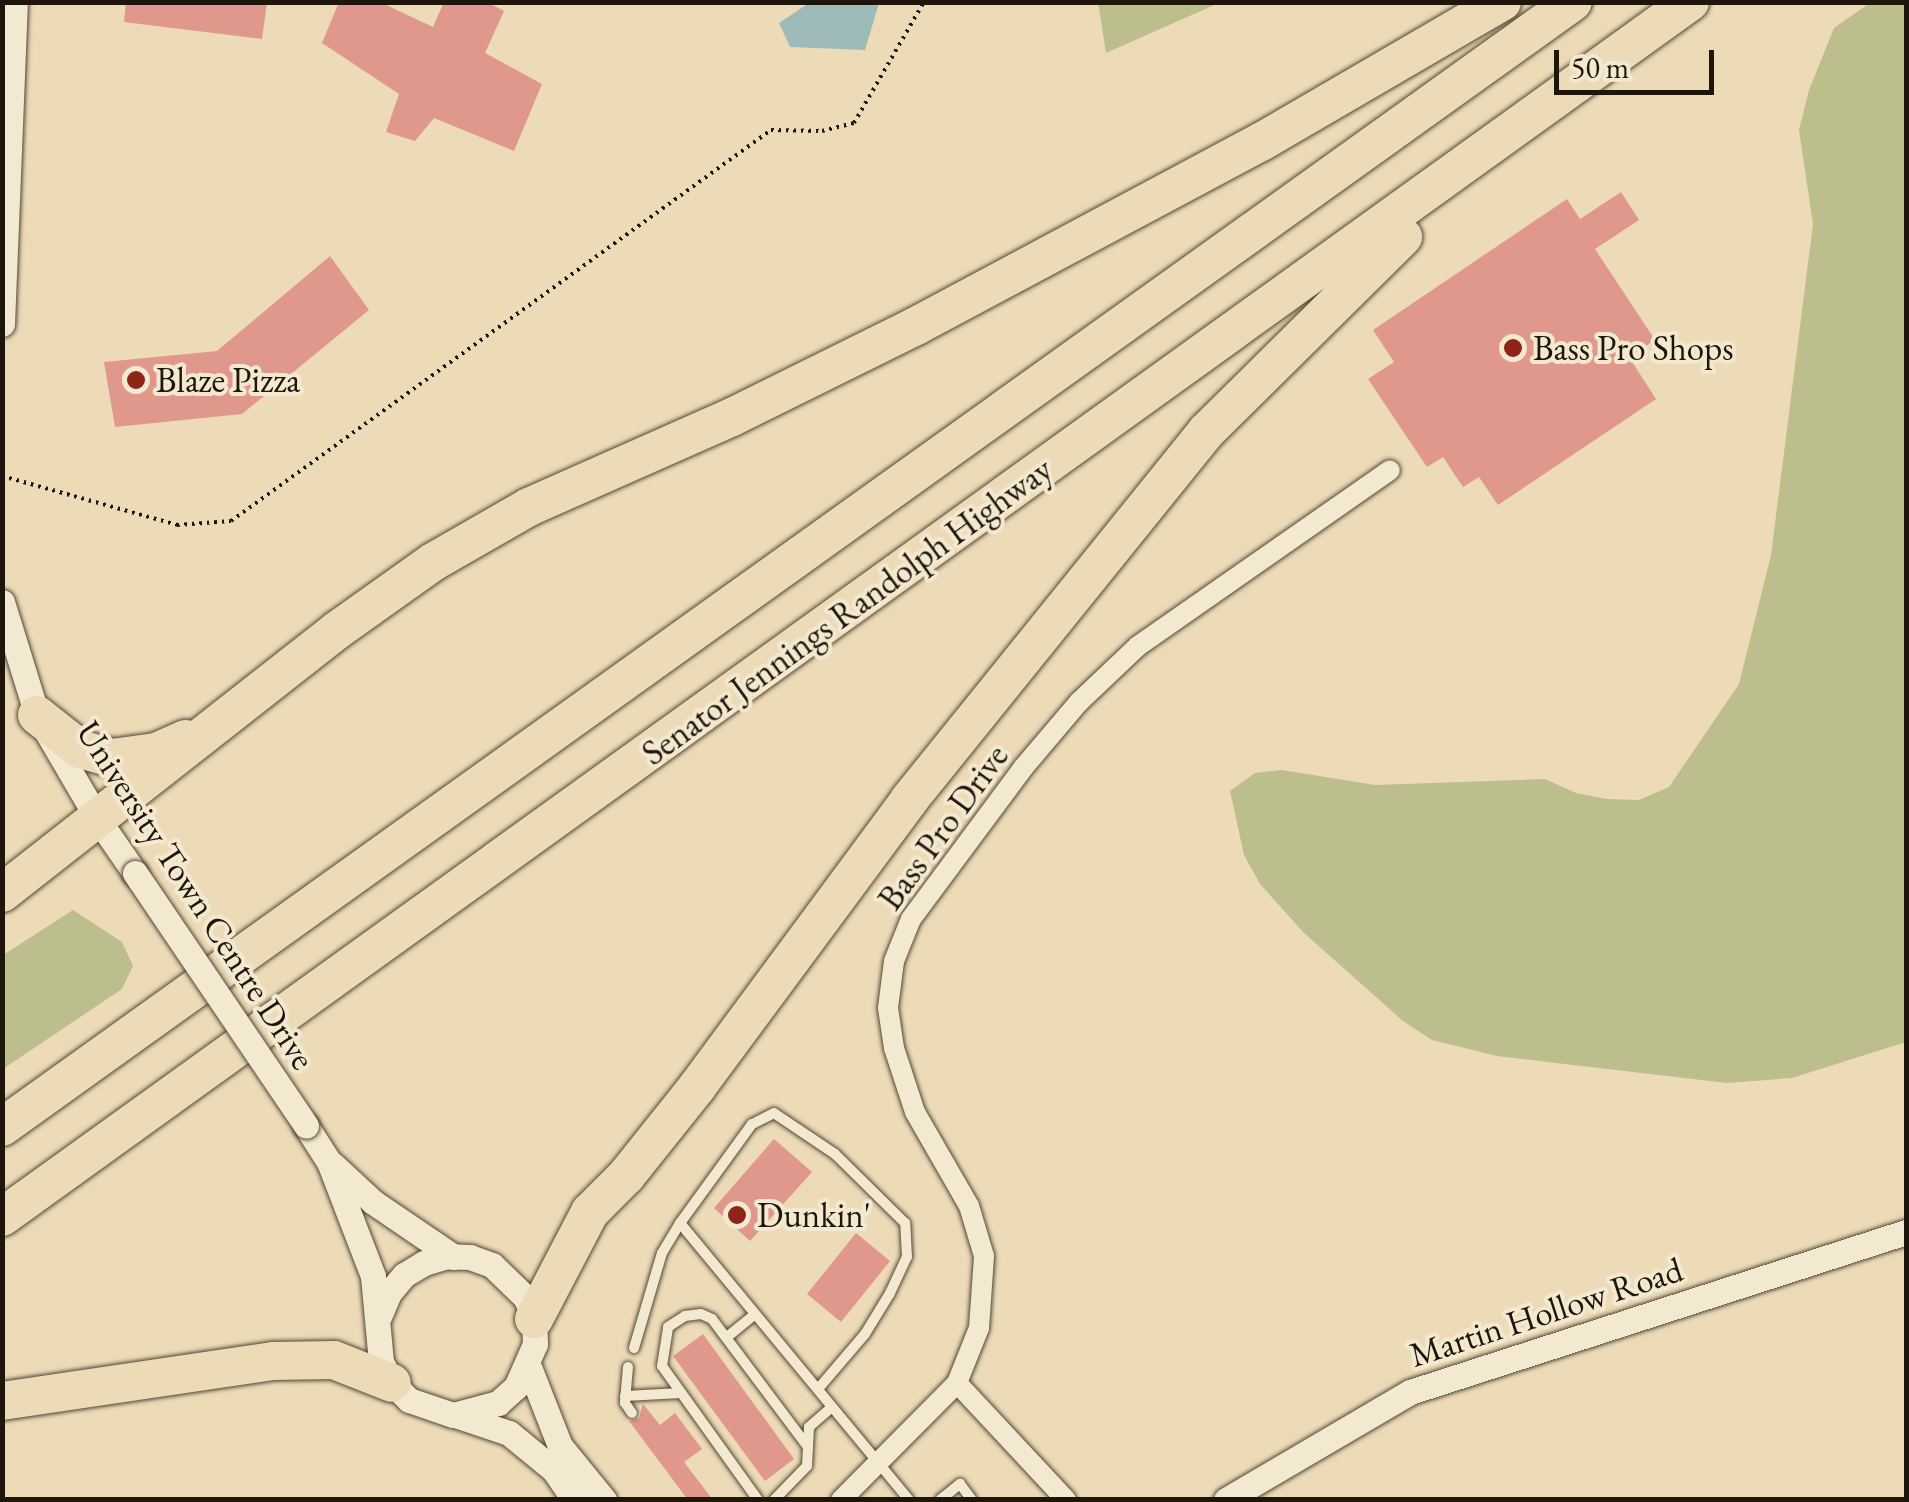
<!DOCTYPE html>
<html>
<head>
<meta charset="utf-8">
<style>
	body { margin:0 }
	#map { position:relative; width:1909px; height:1502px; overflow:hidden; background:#eddbb7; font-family:"EB Garamond",serif }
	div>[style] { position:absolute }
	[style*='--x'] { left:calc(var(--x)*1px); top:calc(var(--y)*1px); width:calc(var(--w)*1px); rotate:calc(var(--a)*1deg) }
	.green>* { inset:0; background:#bcbf8c }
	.water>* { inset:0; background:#9db9b8 }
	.building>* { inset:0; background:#df988b }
	.path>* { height:4px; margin-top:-2px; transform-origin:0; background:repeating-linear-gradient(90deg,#1f160b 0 2.5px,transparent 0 7.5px) }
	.roads { filter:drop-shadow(0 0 2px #524736) drop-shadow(0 0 2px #524736) }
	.service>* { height:10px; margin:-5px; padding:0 5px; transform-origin:5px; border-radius:5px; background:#f3e8d0 }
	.minor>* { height:20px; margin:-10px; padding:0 10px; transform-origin:10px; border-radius:10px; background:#f3e8d0 }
	.tertiary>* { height:25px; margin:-12.5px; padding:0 12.5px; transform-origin:12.5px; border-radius:12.5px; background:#f3e8d0 }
	.motorway>* { height:38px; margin:-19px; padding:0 19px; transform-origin:19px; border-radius:19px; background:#eddbb7 }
	.bridges { filter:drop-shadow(0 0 2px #524736) drop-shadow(0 0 2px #524736) }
	.tertiary-bridge>* { height:25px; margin:-12.5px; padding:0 12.5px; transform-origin:12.5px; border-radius:12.5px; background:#f3e8d0 }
	.dots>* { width:28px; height:28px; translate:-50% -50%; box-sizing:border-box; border:5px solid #f3e8d0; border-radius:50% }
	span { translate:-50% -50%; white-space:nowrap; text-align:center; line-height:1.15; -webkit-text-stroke:8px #f3e8d0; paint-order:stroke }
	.poi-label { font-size:35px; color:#1f160b }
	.left { translate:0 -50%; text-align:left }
	.street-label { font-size:35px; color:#1f160b }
	.frame { position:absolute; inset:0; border:5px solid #1f160b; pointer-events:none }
	.scale { position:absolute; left:1554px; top:50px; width:160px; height:45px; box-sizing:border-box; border:5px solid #1f160b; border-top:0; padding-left:12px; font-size:30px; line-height:35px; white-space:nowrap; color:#1f160b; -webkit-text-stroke:8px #f3e8d0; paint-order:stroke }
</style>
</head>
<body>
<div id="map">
	<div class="green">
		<i style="clip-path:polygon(1098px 2px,1219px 2px,1219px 3px,1106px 53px)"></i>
		<i style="clip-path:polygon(1871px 2px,1906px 3px,1906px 1042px,1792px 1078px,1727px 1083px,1497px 1056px,1432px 1040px,1403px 1021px,1304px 933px,1260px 884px,1244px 855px,1230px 791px,1255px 773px,1282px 770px,1375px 785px,1545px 779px,1576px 793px,1607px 799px,1639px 800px,1669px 787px,1739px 684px,1771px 555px,1813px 224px,1799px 130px,1809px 90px,1834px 28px)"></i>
		<i style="clip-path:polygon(73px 910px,122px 942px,133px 966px,122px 989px,3px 1069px,3px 955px)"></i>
	</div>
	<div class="water">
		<i style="clip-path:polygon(809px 3px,879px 3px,865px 50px,790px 47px,779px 23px)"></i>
	</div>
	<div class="building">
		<i style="clip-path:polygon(126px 2px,267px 2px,262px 39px,124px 22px)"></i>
		<i style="clip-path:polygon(339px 2px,380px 2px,433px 27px,444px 2px,487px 2px,504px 11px,485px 53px,542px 84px,514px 151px,434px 118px,415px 141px,386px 132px,399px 94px,322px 43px)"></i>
		<i style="clip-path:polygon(1621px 192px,1639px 220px,1595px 249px,1655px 340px,1629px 357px,1656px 399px,1498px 505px,1479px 477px,1463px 487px,1443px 457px,1427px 467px,1368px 379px,1394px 362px,1373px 330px,1567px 199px,1580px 219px)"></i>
		<i style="clip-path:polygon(330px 256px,369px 310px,242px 414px,115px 427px,104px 362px,217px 351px)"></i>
		<i style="clip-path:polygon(774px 1139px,812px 1172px,750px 1241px,714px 1208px)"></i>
		<i style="clip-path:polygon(856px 1233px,890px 1261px,841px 1322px,807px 1294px)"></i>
		<i style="clip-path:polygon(703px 1334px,794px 1459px,765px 1481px,673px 1356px)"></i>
		<i style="clip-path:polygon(643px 1404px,660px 1425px,675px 1413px,702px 1449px,684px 1462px,713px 1500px,688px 1500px,629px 1421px,639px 1418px)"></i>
	</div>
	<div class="path">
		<i style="--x:2;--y:476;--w:182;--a:15.6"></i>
		<i style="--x:177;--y:525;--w:54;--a:-4.2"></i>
		<i style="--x:231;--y:521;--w:667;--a:-35.91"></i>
		<i style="--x:771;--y:130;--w:51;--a:1.1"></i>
		<i style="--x:822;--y:131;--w:33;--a:-14"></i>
		<i style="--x:854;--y:123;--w:140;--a:-60"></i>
	</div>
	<div class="roads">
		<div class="service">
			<i style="--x:727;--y:1337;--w:35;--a:-39"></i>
			<i style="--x:634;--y:1348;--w:99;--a:-73.6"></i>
			<i style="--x:662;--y:1253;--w:35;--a:-59"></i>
			<i style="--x:628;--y:1367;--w:36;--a:95"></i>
			<i style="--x:625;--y:1403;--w:12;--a:55"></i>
			<i style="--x:818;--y:1389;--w:72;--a:-49.5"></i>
			<i style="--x:865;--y:1334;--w:48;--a:-58.6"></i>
			<i style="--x:890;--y:1293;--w:40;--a:-65"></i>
			<i style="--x:907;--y:1257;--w:34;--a:-93"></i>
			<i style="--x:905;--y:1223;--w:98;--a:-135.4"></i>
			<i style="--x:835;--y:1154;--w:73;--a:-146.1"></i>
			<i style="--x:774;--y:1113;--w:25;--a:153"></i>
			<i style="--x:752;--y:1124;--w:122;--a:126"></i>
			<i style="--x:680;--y:1223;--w:359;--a:50.4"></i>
			<i style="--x:625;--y:1396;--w:56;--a:-3.1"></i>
			<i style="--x:758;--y:1500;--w:165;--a:-125.6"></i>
			<i style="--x:662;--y:1366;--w:39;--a:-81"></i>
			<i style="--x:668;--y:1327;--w:20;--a:-33"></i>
			<i style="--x:685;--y:1316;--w:16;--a:-7"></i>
			<i style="--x:701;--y:1314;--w:12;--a:24"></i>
			<i style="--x:712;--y:1319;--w:160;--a:53.1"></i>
			<i style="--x:774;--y:1500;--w:47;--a:-45.9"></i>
			<i style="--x:807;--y:1466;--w:39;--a:-87"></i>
			<i style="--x:809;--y:1427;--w:30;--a:-41"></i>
			<i style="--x:940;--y:1500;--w:26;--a:-39"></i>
			<i style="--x:960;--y:1484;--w:20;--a:53"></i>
		</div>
		<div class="minor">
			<i style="--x:957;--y:1383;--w:160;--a:47"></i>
			<i style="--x:841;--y:1500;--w:165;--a:-45.2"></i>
			<i style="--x:957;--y:1383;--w:59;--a:-68.2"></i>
			<i style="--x:979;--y:1328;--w:72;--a:-86"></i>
			<i style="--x:984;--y:1256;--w:52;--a:-106.7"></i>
			<i style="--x:969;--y:1206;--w:108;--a:-119.9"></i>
			<i style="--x:915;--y:1112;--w:67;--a:-108.2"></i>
			<i style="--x:894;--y:1048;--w:40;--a:-98.5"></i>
			<i style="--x:888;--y:1008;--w:47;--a:-82.7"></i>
			<i style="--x:894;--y:961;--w:45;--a:-68"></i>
			<i style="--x:911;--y:919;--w:188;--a:-53.4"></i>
			<i style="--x:1023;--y:768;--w:87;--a:-49.7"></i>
			<i style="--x:1079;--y:702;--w:81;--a:-43.5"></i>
			<i style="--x:1138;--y:646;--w:307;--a:-34.9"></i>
		</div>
		<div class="tertiary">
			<i style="--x:2;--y:324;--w:322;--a:-87.7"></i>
			<i style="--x:2;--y:602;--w:118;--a:72.8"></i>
			<i style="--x:37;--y:715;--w:123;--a:59.7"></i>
			<i style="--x:99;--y:821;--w:63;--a:55.3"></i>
			<i style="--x:306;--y:1126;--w:43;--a:57.4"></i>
			<i style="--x:329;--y:1162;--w:122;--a:68.9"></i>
			<i style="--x:373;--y:1276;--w:86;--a:84.7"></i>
			<i style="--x:381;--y:1362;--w:24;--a:62"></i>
			<i style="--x:392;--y:1383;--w:24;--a:45"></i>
			<i style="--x:409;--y:1400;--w:46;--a:18.8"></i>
			<i style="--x:453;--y:1415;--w:47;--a:-14.9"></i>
			<i style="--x:498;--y:1403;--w:24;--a:-42"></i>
			<i style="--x:516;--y:1387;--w:47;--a:-66.2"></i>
			<i style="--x:535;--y:1344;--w:25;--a:-92"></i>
			<i style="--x:534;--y:1319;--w:22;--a:-111"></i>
			<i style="--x:526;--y:1298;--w:47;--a:-135.9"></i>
			<i style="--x:492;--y:1265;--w:23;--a:-160"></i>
			<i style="--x:470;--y:1257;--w:23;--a:-178"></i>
			<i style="--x:447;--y:1256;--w:24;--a:163"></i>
			<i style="--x:424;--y:1263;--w:23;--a:149"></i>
			<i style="--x:404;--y:1275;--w:23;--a:130"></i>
			<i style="--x:389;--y:1293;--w:25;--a:113"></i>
			<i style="--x:333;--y:1165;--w:54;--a:42.8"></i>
			<i style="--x:373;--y:1202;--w:98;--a:34.2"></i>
			<i style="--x:529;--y:1367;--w:85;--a:68.6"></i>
			<i style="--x:560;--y:1446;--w:70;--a:50.8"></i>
			<i style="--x:458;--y:1416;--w:54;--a:18.4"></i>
			<i style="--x:509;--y:1433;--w:58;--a:39.4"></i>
			<i style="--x:554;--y:1470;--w:36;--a:56"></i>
			<i style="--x:1226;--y:1500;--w:213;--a:-30.4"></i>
			<i style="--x:1410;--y:1392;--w:521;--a:-17.88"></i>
		</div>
		<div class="motorway">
			<i style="--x:37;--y:715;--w:55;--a:38.3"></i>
			<i style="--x:80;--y:749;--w:33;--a:16"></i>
			<i style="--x:112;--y:758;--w:44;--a:-7.8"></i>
			<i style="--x:156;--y:752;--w:32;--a:-24"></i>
			<i style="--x:2;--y:893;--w:424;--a:-38.1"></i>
			<i style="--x:336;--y:631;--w:119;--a:-35.4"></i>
			<i style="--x:433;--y:562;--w:111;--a:-29.8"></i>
			<i style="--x:529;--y:507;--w:222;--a:-23.9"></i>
			<i style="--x:732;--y:417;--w:205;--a:-26.3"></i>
			<i style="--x:916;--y:326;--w:391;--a:-28.1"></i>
			<i style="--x:1261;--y:142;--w:279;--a:-30.2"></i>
			<i style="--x:2;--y:1127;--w:1932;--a:-35.61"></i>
			<i style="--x:2;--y:1217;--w:2080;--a:-35.75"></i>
			<i style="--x:534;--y:1319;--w:121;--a:-62.4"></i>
			<i style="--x:590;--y:1212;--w:51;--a:-45"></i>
			<i style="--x:626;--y:1176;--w:114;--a:-51.4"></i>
			<i style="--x:697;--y:1087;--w:357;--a:-53.5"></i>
			<i style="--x:909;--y:800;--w:474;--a:-51.1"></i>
			<i style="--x:1207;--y:431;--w:276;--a:-44.7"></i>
			<i style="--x:2;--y:1401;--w:274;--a:-8.4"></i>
			<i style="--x:273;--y:1361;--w:61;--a:-0.9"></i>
			<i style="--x:334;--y:1360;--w:62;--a:21.6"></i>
		</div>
	</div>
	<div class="bridges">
		<div class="tertiary-bridge">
			<i style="--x:135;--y:873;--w:305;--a:55.9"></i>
		</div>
	</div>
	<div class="dots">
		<i style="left:1513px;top:348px;background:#8f2418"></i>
		<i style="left:136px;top:380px;background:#8f2418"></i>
		<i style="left:737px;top:1215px;background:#8f2418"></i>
	</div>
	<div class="poi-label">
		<span class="left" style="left:1533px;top:348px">Bass Pro Shops</span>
		<span class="left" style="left:156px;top:380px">Blaze Pizza</span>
		<span class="left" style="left:757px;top:1215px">Dunkin'</span>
	</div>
	<div class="street-label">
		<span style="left:847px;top:611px;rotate:-36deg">Senator Jennings Randolph Highway</span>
		<span style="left:943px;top:827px;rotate:-54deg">Bass Pro Drive</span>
		<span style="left:196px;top:895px;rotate:57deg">University Town Centre Drive</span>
		<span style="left:1546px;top:1312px;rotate:-18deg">Martin Hollow Road</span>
	</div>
	<div class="frame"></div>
	<div class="scale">50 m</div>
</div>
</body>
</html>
